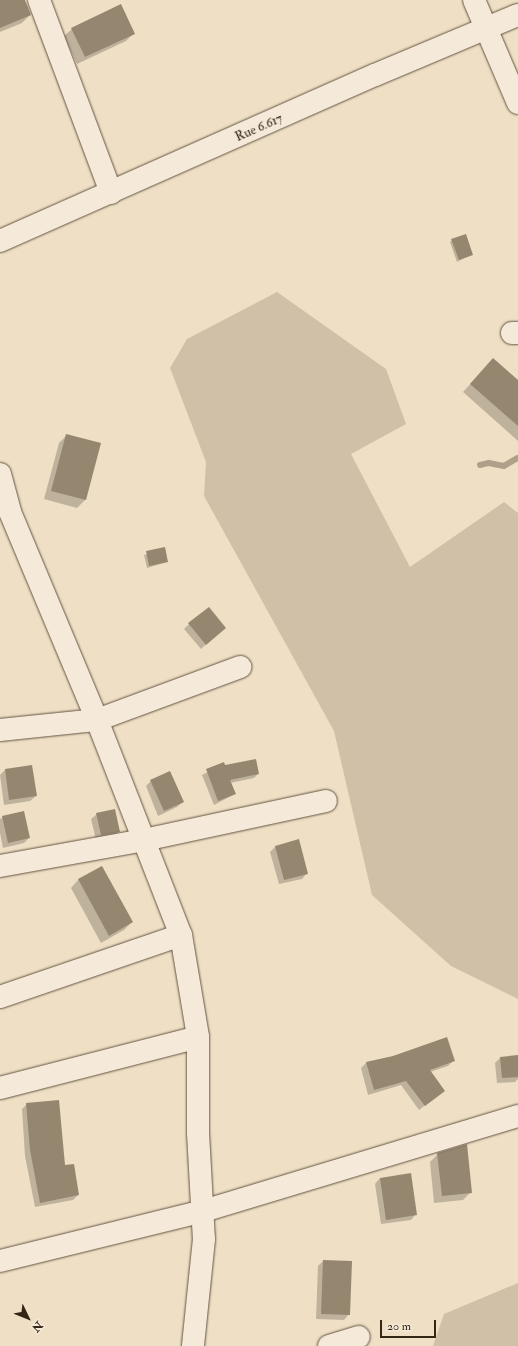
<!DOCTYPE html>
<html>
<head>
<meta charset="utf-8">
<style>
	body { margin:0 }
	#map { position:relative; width:518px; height:1346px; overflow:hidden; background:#efdfc5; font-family:"IM FELL Double Pica",serif }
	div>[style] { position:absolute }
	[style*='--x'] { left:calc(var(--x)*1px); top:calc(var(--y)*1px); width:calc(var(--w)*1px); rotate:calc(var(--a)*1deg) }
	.green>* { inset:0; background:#cfc0a7 }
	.shadow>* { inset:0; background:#0003 }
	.stream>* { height:5.5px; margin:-2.75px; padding:0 2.75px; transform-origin:2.75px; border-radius:2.75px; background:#afa089 }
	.building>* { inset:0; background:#958670 }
	.roads { filter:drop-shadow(0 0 1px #635440) drop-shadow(0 0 1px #635440) }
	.minor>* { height:22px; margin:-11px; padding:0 11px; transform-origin:11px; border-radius:11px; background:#f5ead9 }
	span { translate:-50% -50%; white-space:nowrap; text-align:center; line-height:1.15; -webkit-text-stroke:4px #f5ead9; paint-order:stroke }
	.street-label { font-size:13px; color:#342614 }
	.north { position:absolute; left:8px; top:1298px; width:40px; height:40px; -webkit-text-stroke:3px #f5ead9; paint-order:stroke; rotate:133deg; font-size:11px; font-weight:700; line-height:16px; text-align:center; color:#342614 }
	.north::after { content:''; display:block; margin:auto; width:14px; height:18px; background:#342614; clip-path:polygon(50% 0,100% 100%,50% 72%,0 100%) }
	.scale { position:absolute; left:380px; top:1320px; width:56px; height:18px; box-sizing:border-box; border:2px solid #342614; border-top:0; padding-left:5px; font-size:12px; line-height:14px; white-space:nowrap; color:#342614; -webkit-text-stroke:3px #f5ead9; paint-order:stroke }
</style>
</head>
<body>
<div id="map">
	<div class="green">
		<i style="clip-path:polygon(277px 292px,386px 369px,406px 424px,351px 454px,410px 567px,504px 502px,518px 513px,518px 999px,451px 966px,372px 895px,334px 731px,204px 496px,206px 462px,170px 368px,187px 339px)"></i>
		<i style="clip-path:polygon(518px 1283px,518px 1346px,433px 1346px,444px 1314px)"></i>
	</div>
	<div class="shadow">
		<i style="clip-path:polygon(0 0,24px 0,30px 15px,22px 23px,0 32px)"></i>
		<i style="clip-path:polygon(72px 29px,134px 33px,126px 41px,77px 64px,64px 36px)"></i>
		<i style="clip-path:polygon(452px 240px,472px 254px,457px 262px,450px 242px)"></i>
		<i style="clip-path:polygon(493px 359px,518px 381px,518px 441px,463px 392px)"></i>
		<i style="clip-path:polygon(67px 435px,100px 444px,85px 500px,77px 508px,44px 499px,59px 443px)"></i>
		<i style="clip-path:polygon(164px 549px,167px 562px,147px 568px,144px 555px)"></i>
		<i style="clip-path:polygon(189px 624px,219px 633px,201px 649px,184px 629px)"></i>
		<i style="clip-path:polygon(223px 764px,224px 767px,258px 774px,254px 778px,230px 783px,235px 794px,214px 805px,202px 775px)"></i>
		<i style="clip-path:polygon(5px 770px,36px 796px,30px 801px,4px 805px,0 775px)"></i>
		<i style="clip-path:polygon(151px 781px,183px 802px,177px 807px,158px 816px,146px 786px)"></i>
		<i style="clip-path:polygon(97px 814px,119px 831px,113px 837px,96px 840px,91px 819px)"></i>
		<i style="clip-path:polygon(3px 817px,29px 838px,24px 843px,3px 848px,0 833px,0 819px)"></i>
		<i style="clip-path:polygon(276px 846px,307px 873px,302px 879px,279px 884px,270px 852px)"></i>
		<i style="clip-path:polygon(102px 867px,132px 922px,124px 930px,101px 943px,71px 888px,78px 880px)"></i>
		<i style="clip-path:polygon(518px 1056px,518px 1079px,515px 1082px,497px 1083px,495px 1063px,500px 1058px)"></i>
		<i style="clip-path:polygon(393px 1057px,454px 1060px,448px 1066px,430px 1072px,444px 1091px,419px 1110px,401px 1085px,368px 1095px,361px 1068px,366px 1063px)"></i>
		<i style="clip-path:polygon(27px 1104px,78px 1195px,73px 1200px,35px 1207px,25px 1156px,22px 1109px)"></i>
		<i style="clip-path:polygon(438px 1154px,471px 1192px,463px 1200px,434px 1203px,430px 1162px)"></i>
		<i style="clip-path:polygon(380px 1178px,416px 1214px,411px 1220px,381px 1224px,375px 1184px)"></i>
		<i style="clip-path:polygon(323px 1261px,349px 1314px,344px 1320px,316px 1319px,318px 1266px)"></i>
	</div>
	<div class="stream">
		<i style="--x:480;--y:465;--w:9;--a:-13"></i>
		<i style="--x:489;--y:463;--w:15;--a:11"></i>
		<i style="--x:504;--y:466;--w:16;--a:-30"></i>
	</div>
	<div class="building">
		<i style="clip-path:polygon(0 0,25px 0,31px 15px,0 28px)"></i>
		<i style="clip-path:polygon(121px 4px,135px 34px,85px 57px,71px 28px)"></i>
		<i style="clip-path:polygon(466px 234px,473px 255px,459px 260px,451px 239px)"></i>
		<i style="clip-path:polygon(493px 358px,518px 380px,518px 426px,470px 384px)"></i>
		<i style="clip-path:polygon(66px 434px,101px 443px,86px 500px,51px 491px)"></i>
		<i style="clip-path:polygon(165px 547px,168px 562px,149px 566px,146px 551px)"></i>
		<i style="clip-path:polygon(209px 607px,226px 628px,206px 645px,188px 623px)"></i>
		<i style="clip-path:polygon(256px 759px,259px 774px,230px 780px,236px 794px,218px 801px,206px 769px,224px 762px,225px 765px)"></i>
		<i style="clip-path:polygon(32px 765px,37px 796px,9px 800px,5px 769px)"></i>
		<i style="clip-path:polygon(170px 771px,184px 802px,164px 811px,150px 780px)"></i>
		<i style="clip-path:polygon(115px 809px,120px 832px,101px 835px,96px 813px)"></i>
		<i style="clip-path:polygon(24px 811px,30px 838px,8px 843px,2px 816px)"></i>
		<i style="clip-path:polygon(299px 839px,308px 874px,284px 880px,275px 846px)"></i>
		<i style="clip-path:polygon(102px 866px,133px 922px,109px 936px,78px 879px)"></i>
		<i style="clip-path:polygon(447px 1037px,455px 1061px,430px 1070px,445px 1091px,425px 1106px,406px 1081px,374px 1090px,366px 1062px,393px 1056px)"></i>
		<i style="clip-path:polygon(518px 1055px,518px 1077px,502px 1078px,500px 1057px)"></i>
		<i style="clip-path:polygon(59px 1100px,65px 1165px,74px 1164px,79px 1195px,40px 1203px,30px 1150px,26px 1103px)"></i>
		<i style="clip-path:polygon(467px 1144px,472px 1193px,442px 1196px,437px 1153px)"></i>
		<i style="clip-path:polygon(411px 1173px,417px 1215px,386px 1220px,380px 1178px)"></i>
		<i style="clip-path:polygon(323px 1260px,352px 1261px,350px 1315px,321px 1314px)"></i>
	</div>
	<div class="roads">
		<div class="minor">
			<i style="--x:39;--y:0;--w:206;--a:69.5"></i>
			<i style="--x:474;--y:0;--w:112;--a:66.9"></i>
			<i style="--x:0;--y:241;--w:410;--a:-23.9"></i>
			<i style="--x:375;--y:75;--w:155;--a:-22.8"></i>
			<i style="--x:512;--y:333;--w:6;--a:0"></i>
			<i style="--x:0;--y:474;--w:39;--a:75"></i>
			<i style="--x:10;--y:512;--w:225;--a:67.3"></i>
			<i style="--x:97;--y:720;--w:231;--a:68.7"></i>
			<i style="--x:181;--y:935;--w:103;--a:80.5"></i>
			<i style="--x:198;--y:1037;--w:96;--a:90"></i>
			<i style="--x:198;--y:1133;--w:106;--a:86.8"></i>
			<i style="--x:204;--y:1239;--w:108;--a:95.9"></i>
			<i style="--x:0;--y:730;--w:98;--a:-5.9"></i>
			<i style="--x:97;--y:720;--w:153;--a:-20.3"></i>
			<i style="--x:0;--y:866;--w:146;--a:-10.2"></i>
			<i style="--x:144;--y:840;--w:186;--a:-12.1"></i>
			<i style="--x:0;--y:997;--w:191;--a:-18.9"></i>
			<i style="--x:0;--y:1088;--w:204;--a:-14.4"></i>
			<i style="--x:0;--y:1261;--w:209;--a:-13.8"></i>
			<i style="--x:203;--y:1211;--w:329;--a:-16.8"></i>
			<i style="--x:329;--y:1346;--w:31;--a:-17"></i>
		</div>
	</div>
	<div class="street-label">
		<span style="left:259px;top:128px;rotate:-24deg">Rue 6.617</span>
	</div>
	<div class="north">N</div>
	<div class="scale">20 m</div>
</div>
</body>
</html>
